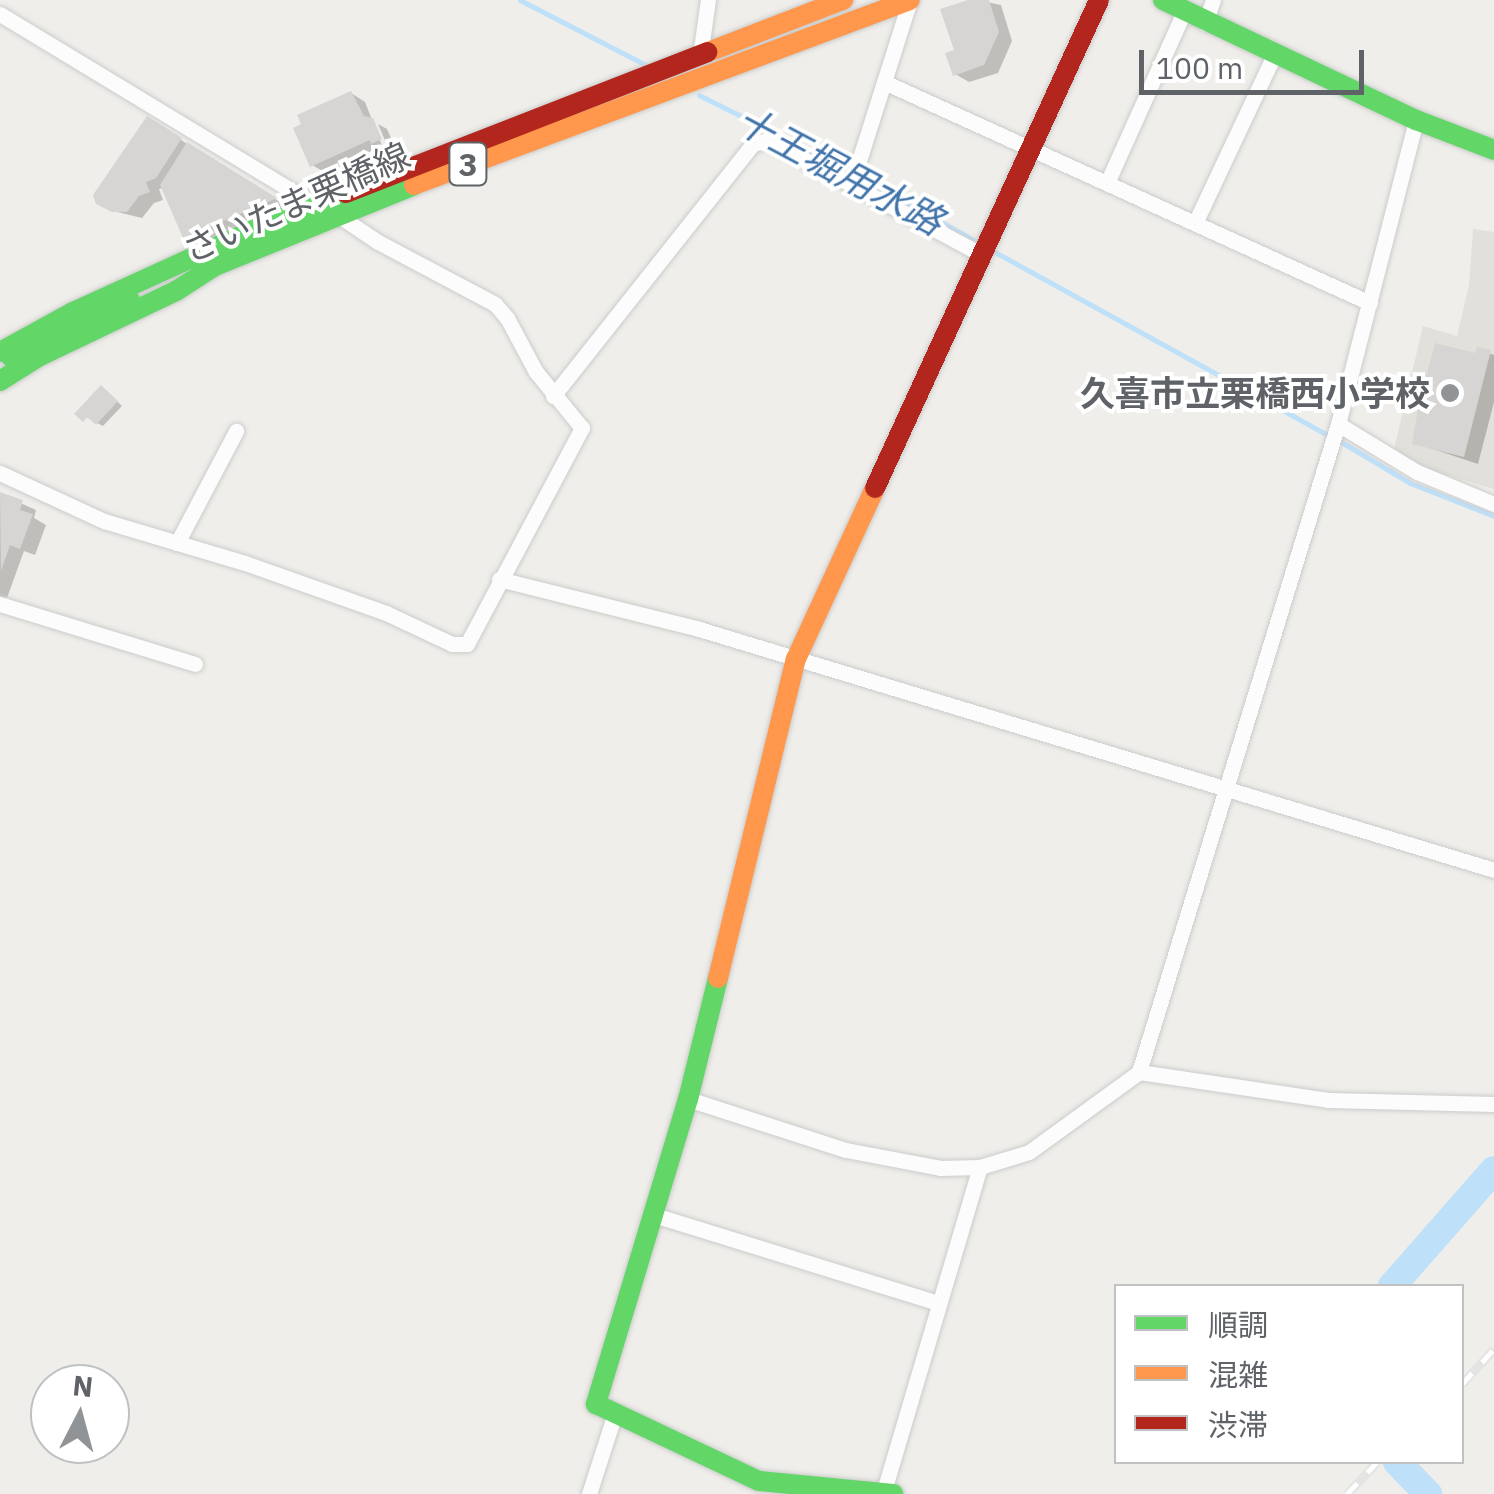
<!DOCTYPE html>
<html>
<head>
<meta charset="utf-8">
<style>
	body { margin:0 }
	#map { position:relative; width:1494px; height:1494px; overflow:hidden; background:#efeeea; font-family:"IBM Plex Sans","Noto Sans JP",sans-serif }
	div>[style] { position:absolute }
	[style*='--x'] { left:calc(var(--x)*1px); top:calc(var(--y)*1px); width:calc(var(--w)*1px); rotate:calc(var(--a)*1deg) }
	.education>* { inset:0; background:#e2e0da }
	.shadow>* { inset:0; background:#0003 }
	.stream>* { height:5px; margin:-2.5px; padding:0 2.5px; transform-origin:2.5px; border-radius:2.5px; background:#bfe0f9 }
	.river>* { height:28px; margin:-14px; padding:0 14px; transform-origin:14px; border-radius:14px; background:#bfe0f9 }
	.building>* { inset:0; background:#d6d5d3 }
	.roads { filter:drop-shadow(0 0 2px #cbcccc) drop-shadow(0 0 2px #cbcccc) }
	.street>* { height:15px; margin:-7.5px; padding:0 7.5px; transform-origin:7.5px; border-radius:7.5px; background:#fdfcfc }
	.fast>* { height:20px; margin:-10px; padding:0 10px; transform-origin:10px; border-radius:10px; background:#63d668 }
	.slow>* { height:20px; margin:-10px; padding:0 10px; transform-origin:10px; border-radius:10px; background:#ff974d }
	.jam>* { height:20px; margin:-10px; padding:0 10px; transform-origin:10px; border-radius:10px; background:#b3261e }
	.rail>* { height:9px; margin-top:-4.5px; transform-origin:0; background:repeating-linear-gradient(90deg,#fff 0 15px,#e4e4e4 0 30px); box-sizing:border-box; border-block:2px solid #e4e4e4 }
	.dots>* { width:28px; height:28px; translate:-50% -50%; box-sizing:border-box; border:5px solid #fff; border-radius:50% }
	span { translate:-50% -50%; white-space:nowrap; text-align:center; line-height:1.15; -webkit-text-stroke:8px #fff; paint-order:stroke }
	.shield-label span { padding:2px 8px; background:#fff; border:2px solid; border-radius:8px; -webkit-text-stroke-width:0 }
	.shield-label { font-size:32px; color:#5f6368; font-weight:700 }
	.street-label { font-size:35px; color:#5f6368 }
	.poi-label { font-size:35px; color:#5f6368; font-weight:700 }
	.right { translate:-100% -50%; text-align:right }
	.water-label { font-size:38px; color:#4174aa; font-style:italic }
	.legend { position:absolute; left:1114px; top:1284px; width:350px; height:180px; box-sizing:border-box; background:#fff; border:2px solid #bfc1c3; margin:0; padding:12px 18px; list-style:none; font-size:30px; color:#5f6368 }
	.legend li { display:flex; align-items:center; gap:20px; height:50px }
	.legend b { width:50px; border:2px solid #bfc1c3 }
	.north { position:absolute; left:30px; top:1364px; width:100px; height:100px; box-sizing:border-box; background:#fff; border:2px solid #bfc1c3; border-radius:50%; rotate:6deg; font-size:28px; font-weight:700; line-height:40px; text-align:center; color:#5f6368 }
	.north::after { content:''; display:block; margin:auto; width:35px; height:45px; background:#919496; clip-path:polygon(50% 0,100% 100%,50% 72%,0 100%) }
	.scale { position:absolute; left:1139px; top:50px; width:225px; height:45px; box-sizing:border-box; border:5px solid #5f6368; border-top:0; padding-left:12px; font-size:30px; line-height:35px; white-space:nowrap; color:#5f6368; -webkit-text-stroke:8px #fff; paint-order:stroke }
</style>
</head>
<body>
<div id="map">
	<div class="education">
		<i style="clip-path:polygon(1473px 229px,1494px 232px,1494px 489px,1430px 470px,1394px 449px,1423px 326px,1457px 336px,1469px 285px)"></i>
	</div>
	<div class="shadow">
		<i style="clip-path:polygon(977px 0,1001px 5px,1012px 41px,998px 73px,969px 82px,955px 74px,958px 51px)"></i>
		<i style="clip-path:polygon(351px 93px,365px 102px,383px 148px,326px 173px,312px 165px)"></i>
		<i style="clip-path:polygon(378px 124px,387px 129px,395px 147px,389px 150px)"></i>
		<i style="clip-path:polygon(162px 127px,193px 148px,288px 207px,199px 245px,185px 237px,163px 188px,159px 189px,163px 200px,154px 203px,142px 218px,113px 211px)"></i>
		<i style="clip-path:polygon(1479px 350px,1494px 355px,1494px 402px,1478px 464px,1415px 443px,1426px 387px,1477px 356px)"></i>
		<i style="clip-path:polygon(107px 392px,122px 406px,103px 426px,78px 413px)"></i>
		<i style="clip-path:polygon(0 494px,36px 510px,34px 518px,46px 525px,35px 555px,24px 551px,7px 598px,0 596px)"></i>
	</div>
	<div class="stream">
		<i style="--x:520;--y:0;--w:140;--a:27.3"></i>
		<i style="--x:699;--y:95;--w:157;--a:26.6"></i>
		<i style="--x:839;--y:165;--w:160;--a:29.1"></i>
		<i style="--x:993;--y:251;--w:380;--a:28.8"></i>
		<i style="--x:1338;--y:440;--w:84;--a:30.8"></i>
		<i style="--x:1410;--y:483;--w:90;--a:21.4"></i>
	</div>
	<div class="river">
		<i style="--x:1392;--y:1286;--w:154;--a:-48.7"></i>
		<i style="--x:1397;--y:1462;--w:45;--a:45.9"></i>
	</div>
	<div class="building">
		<i style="clip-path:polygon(968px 0,989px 0,999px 32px,984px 65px,953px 76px,945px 53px,954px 50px,940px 9px)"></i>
		<i style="clip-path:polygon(351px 91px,364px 116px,373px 118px,382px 139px,371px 144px,370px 140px,310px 167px,293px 128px,301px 124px,297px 115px)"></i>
		<i style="clip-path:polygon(147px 116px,182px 138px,156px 178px,146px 182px,150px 192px,139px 196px,127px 212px,112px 212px,96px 204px,93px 195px)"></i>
		<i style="clip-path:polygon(187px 142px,277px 198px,183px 238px,160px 185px)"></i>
		<i style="clip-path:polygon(1435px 343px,1475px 353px,1477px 347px,1491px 350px,1464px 457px,1412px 444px,1420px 397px,1412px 395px,1416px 382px,1424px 384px)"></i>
		<i style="clip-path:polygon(101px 385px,118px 401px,96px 425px,87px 417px,83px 422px,74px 414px)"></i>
		<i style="clip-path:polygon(0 492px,23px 500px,20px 510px,33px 514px,20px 549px,10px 545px,1px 571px)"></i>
	</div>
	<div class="roads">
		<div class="street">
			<i style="--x:0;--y:14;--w:368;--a:31.2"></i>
			<i style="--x:1205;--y:23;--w:24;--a:-71"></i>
			<i style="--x:700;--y:56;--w:57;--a:-81.9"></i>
			<i style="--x:884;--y:82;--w:534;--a:24.45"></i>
			<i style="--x:857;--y:167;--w:175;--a:-72.4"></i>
			<i style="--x:1107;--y:183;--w:188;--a:-65.8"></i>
			<i style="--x:1195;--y:223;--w:186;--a:-64.8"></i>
			<i style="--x:553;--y:396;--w:322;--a:-51.6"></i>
			<i style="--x:753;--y:144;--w:16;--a:-15"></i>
			<i style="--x:768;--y:140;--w:242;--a:28.2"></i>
			<i style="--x:1338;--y:424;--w:92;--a:31.3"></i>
			<i style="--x:1417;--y:472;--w:83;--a:22.6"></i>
			<i style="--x:0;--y:473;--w:115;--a:24.8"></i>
			<i style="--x:104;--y:521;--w:147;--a:16.6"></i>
			<i style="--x:245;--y:563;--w:150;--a:19.5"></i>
			<i style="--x:386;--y:613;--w:73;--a:25.2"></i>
			<i style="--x:452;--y:644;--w:15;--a:0"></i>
			<i style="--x:467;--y:644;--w:245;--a:-62"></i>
			<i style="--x:582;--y:428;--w:72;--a:-129.4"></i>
			<i style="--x:536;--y:372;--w:61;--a:-118.2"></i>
			<i style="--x:507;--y:318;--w:18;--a:-131"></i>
			<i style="--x:495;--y:304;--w:132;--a:-152.1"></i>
			<i style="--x:378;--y:242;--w:48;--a:-146"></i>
			<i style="--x:177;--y:543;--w:127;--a:-62.2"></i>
			<i style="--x:499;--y:579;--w:206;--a:14"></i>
			<i style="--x:699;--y:629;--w:831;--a:16.86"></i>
			<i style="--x:0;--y:604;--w:204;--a:17.1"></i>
			<i style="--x:1139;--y:1072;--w:191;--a:8.4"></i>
			<i style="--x:1328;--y:1100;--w:166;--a:1.4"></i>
			<i style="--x:688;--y:1099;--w:166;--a:17.9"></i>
			<i style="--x:846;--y:1150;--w:96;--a:10.8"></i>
			<i style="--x:940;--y:1168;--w:40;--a:-1.4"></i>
			<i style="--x:980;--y:1167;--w:51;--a:-17"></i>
			<i style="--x:1029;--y:1152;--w:136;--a:-36"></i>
			<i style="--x:1139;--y:1072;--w:678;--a:-72.93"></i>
			<i style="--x:1338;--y:424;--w:314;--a:-75.6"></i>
			<i style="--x:654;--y:1215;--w:298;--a:17.2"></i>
			<i style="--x:589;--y:1494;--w:85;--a:-72.2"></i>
			<i style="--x:883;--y:1494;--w:341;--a:-73.5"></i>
		</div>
		<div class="fast">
			<i style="--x:1163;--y:0;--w:280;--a:25.4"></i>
			<i style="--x:1416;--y:120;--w:84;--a:21"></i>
			<i style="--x:0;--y:352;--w:83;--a:-28.7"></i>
			<i style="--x:73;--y:312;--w:208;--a:-24.5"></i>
			<i style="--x:262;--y:226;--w:90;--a:-21.4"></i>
			<i style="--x:11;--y:357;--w:132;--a:-25.2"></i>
			<i style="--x:0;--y:381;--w:45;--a:-32.3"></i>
			<i style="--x:38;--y:357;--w:153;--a:-25.6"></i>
			<i style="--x:176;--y:291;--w:46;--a:-32.7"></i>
			<i style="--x:215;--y:266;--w:215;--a:-22.1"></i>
			<i style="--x:718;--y:978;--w:125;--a:103.9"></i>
			<i style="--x:688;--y:1099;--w:319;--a:106.8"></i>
			<i style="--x:596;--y:1404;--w:180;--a:25.3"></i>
			<i style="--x:759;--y:1481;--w:135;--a:5.5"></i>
		</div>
		<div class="slow">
			<i style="--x:708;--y:52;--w:145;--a:-21.1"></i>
			<i style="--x:414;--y:185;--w:529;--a:-20.45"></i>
			<i style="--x:718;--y:978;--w:328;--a:-76.3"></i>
			<i style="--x:796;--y:659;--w:188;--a:-65.2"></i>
		</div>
		<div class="jam">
			<i style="--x:346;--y:193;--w:388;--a:-21.3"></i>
			<i style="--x:875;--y:488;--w:537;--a:-65.34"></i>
		</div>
	</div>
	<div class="rail">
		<i style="--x:1462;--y:1384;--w:47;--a:-47.6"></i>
		<i style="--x:1347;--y:1494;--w:44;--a:-46.8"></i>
	</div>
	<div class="dots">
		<i style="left:1450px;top:393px;background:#919496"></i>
	</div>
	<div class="shield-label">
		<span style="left:468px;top:164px">3</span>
	</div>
	<div class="street-label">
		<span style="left:296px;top:202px;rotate:-24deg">さいたま栗橋線</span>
	</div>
	<div class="poi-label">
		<span class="right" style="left:1430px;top:393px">久喜市立栗橋西小学校</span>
	</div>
	<div class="water-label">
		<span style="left:840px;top:170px;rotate:28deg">十王堀用水路</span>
	</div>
	<ul class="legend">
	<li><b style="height:12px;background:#63d668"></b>順調</li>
	<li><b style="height:12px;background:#ff974d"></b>混雑</li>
	<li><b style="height:12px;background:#b3261e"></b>渋滞</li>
	</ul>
	<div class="north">N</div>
	<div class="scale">100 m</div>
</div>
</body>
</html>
